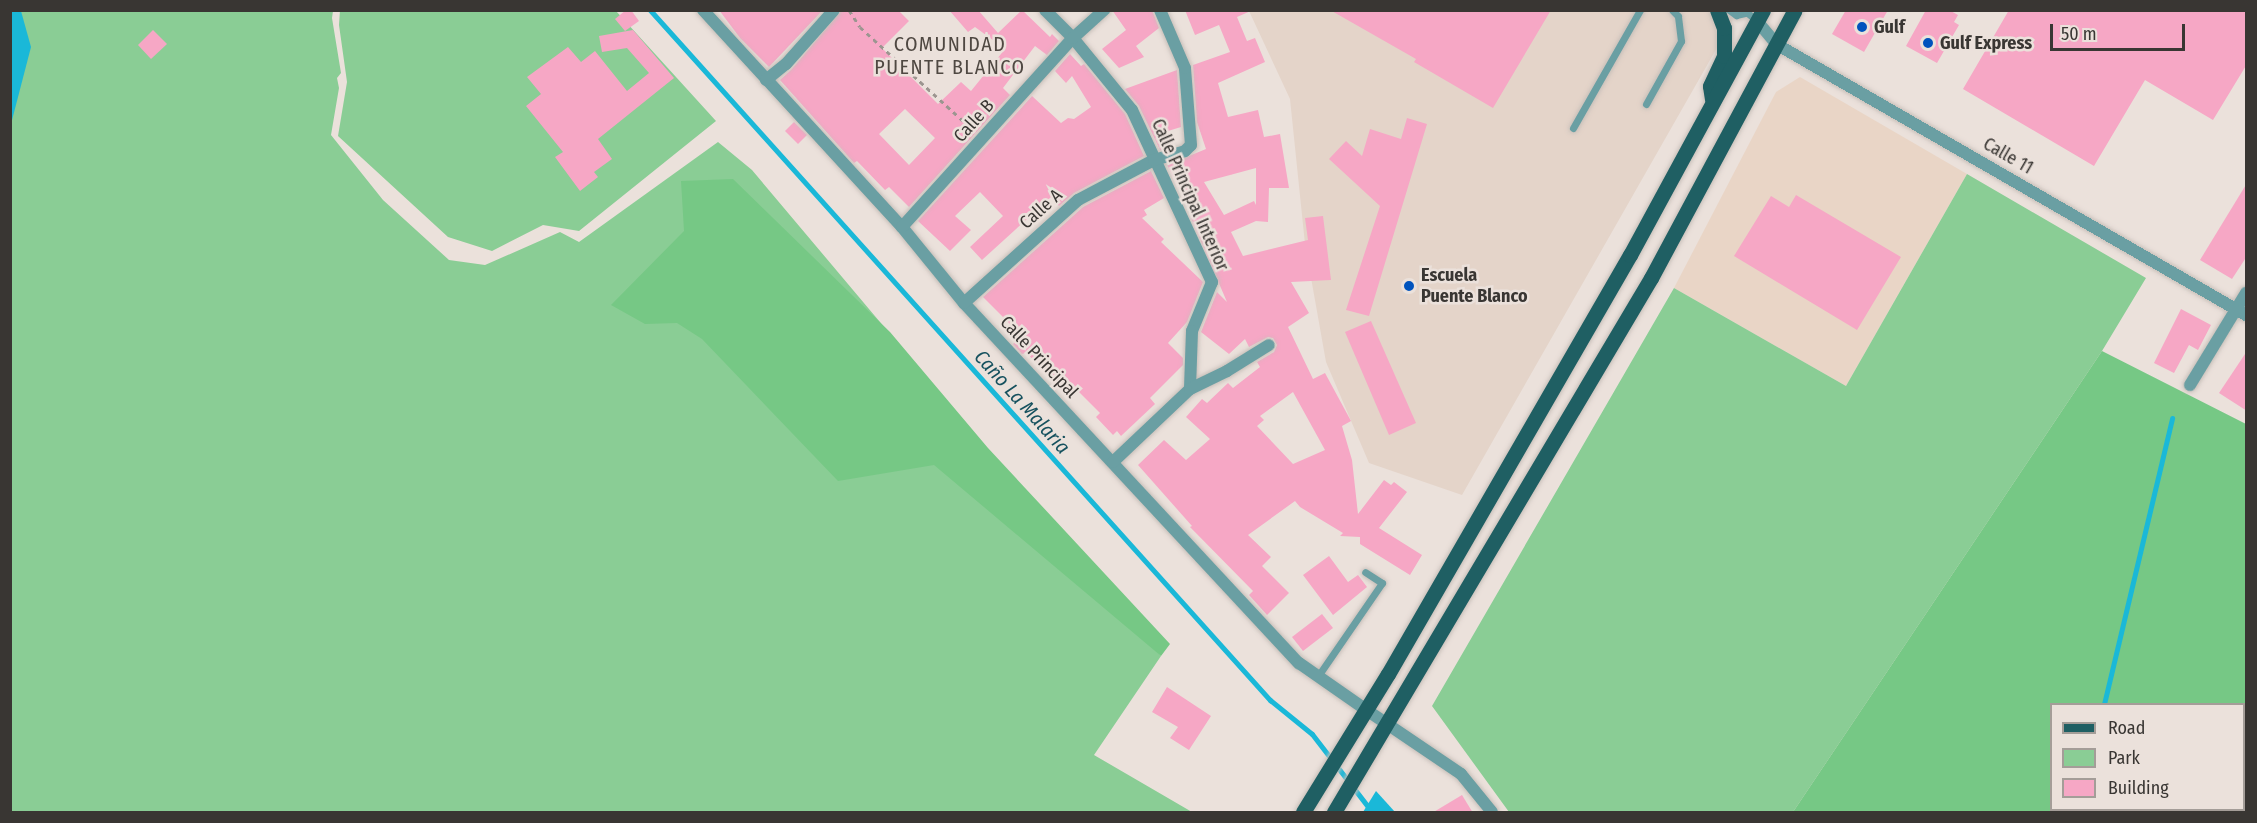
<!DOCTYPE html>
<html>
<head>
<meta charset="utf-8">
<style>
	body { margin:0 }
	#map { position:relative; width:2257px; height:823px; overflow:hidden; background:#ebe1db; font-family:"Fira Sans Condensed",sans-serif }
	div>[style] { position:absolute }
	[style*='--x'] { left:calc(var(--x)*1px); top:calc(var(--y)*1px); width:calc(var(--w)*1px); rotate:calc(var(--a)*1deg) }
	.built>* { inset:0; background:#e4d4c9 }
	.medical>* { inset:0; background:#e9d5c6 }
	.green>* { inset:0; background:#8acd95 }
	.forest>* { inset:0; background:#76c885 }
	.water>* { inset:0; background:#1ab8d8 }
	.stream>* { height:5px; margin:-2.5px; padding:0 2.5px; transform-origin:2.5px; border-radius:2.5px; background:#1ab8d8 }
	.building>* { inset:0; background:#f6a7c5 }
	.path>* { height:3px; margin-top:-1.5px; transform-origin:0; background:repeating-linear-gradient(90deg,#9c9590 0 4.5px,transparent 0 9px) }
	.roads { filter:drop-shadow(0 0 2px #c7bfb9) drop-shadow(0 0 2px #c7bfb9) }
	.service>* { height:7px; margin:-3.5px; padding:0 3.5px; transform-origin:3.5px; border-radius:3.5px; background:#6a9fa3 }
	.minor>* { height:12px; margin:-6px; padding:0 6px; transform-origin:6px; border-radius:6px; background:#6a9fa3 }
	.tertiary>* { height:12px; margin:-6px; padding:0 6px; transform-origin:6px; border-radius:6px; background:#6a9fa3 }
	.primary>* { height:15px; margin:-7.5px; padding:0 7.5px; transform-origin:7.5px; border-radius:7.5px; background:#1f5f63 }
	.dots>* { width:16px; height:16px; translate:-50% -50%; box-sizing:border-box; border:3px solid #ebe1db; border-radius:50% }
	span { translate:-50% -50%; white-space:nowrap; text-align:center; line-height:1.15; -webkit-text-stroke:5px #ebe1db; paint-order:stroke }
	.poi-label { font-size:18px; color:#393633; font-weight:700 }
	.left { translate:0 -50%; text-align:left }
	.street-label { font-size:18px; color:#393633 }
	.neighbourhood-label { font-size:20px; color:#4f4842; letter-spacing:1.5px }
	.water-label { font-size:20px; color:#16515e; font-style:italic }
	.frame { position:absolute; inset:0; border:12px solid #393633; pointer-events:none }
	.legend { position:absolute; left:2050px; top:703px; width:195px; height:108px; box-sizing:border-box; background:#ebe1db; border:2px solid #a49d98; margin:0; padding:8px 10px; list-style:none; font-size:18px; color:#393633 }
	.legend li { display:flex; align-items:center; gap:12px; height:30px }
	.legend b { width:30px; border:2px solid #a49d98 }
	.scale { position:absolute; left:2050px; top:24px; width:135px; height:27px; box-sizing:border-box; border:3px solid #393633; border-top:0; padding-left:8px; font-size:18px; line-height:21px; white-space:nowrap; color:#393633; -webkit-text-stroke:4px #ebe1db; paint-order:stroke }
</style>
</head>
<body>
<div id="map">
	<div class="built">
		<i style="clip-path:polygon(1249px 11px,1738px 11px,1462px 495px,1369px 463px,1326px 362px,1305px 244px,1290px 99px)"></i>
	</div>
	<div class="medical">
		<i style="clip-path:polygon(1800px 77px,1967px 174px,1846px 386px,1674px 288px,1776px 92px)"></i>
	</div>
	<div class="green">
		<i style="clip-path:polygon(340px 10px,616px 11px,716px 121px,579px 231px,543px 225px,492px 251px,448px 237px,338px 136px,347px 82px,339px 25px)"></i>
		<i style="clip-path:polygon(10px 11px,333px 11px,332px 18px,341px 73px,337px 78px,339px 88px,331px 135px,383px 200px,449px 260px,485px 265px,560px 232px,579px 242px,718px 142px,752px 170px,1161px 656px,1094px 755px,1192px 812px,11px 812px)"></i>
		<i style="clip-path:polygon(1967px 174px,2146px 278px,2102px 351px,1793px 812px,1509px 812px,1432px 706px,1674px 288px,1846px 386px)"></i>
	</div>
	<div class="forest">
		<i style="clip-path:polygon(733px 179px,890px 332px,988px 448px,1170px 644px,1161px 656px,934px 465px,838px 481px,702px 339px,677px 323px,645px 324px,611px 305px,684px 231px,681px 181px)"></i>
		<i style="clip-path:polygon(evenodd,2102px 351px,2246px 424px,2246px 812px,1793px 812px,2102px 351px,2052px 704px,2244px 704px,2244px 810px,2052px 810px,2052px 704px)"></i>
	</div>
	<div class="water">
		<i style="clip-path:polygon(11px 10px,21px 11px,31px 47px,11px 124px)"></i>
		<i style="clip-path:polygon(1376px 791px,1395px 812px,1363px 812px)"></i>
	</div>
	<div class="stream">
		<i style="--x:650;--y:10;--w:928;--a:48.06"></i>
		<i style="--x:1270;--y:700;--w:54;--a:39"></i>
		<i style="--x:1312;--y:734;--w:98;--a:52.4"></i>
		<i style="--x:2104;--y:704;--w:294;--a:-76.6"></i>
		<i style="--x:2107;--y:810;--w:2;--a:63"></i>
	</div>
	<div class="building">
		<i style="clip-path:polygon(626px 10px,631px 10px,639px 21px,625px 31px,615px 19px)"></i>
		<i style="clip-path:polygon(719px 10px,823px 10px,769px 67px,740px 38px)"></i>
		<i style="clip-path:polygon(evenodd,842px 10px,898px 10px,909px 21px,882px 48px,938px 104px,961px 82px,971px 91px,1005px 49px,975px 27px,968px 32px,949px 10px,978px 10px,998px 33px,1022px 10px,1050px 37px,1052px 34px,1059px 41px,1047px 55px,1035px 46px,1003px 88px,1010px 95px,909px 207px,889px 187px,885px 190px,857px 161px,854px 163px,780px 80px,792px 69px,842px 10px,905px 109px,935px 138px,909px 165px,879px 134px,905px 109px)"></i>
		<i style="clip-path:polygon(1112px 10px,1152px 10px,1159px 28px,1136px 46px,1144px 57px,1119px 68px,1102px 49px,1126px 30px)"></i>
		<i style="clip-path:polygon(evenodd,1185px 10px,1253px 10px,1237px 17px,1247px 41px,1255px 38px,1265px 62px,1218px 83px,1228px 117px,1258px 110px,1264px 137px,1280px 134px,1289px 188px,1269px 188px,1268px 222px,1256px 221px,1231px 232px,1243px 256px,1308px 240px,1305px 218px,1323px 216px,1331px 280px,1291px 282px,1309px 313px,1288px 327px,1313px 379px,1325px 373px,1351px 421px,1342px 426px,1352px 460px,1358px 514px,1384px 480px,1391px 485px,1394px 482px,1407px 492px,1379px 528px,1422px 555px,1410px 575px,1360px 544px,1360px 537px,1340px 536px,1343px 533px,1300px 507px,1295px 501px,1248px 535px,1271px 557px,1262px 566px,1289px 593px,1267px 615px,1249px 595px,1253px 591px,1190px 527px,1192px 526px,1138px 465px,1164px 440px,1186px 460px,1210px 439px,1186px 417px,1202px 399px,1207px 403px,1228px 383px,1233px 388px,1260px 367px,1257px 362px,1274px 352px,1277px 345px,1273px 338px,1268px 337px,1249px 347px,1245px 339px,1229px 354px,1201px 332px,1217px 292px,1227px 302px,1191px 218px,1194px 217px,1167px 165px,1206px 149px,1197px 122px,1193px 65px,1230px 52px,1219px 25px,1195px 35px,1185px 10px,1256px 168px,1256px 205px,1254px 201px,1224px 215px,1204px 182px,1256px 168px,1185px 10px,1293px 392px,1325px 450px,1293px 464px,1257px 426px,1264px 420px,1260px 416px,1293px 392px)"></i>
		<i style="clip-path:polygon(1330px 10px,1551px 10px,1493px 108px,1414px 62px,1416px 59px)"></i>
		<i style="clip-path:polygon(1846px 10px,1888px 10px,1864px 52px,1832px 34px)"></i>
		<i style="clip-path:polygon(1926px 10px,1949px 10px,1958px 15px,1954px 22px,1959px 25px,1937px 63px,1906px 46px)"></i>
		<i style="clip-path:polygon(2009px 10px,2247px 10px,2247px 64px,2213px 120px,2145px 80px,2094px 166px,1963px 89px)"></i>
		<i style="clip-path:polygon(153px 30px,167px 44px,151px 59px,138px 45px)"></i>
		<i style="clip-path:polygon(633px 30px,674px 78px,598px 139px,612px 159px,594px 172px,598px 177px,580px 191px,555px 157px,563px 152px,526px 106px,541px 94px,527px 77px,568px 47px,581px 62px,595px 51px,627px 91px,649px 73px,627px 48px,602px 52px,599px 36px)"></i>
		<i style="clip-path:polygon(1070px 54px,1081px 66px,1084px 64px,1125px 114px,1144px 156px,1074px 193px,1059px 206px,1051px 197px,982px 260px,970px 247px,1003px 216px,980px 192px,955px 216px,971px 230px,950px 251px,918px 221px,1023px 106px,1032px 96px,1061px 123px,1068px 118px,1074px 119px,1091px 107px,1072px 76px,1066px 83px,1055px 71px)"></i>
		<i style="clip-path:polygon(1177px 70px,1181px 127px,1168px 131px,1173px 146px,1160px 150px,1139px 106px,1125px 89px)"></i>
		<i style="clip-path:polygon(1407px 118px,1427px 124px,1369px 316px,1346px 310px,1380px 206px,1329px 159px,1346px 141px,1362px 156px,1370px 129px,1401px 139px)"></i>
		<i style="clip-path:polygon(794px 122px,807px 135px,798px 144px,785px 131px)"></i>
		<i style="clip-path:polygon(1151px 171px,1164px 198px,1144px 210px,1147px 215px,1142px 218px,1164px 239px,1161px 242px,1203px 282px,1187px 322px,1168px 343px,1183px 358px,1183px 365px,1150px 398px,1155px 404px,1121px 436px,1117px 431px,1113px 435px,1096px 417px,1100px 413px,1067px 380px,1061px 386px,1040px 363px,1038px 364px,1026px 353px,1022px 354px,1013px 344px,1021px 335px,983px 297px,1083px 207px)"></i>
		<i style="clip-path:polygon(2247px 183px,2247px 256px,2232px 279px,2200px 260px)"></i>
		<i style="clip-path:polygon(1796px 195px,1901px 257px,1857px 330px,1734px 256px,1771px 196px,1789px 207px)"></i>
		<i style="clip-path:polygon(2181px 309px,2211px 325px,2198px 350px,2189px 345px,2174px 373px,2154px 363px)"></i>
		<i style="clip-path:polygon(1371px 321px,1416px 423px,1389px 435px,1345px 332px)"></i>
		<i style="clip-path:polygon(2247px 351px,2247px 411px,2219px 393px)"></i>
		<i style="clip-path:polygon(1329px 556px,1348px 582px,1358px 575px,1367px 587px,1333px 615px,1303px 575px)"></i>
		<i style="clip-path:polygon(1322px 614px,1333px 628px,1303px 651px,1292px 637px)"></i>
		<i style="clip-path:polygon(1167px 687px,1211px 716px,1189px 750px,1170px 738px,1178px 727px,1152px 712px)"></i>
		<i style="clip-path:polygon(1462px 795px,1473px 813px,1432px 813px)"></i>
	</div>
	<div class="path">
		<i style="--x:849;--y:10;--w:20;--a:57"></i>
		<i style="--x:860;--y:27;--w:151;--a:42.3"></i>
	</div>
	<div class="roads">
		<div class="service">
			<i style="--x:1729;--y:10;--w:9;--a:36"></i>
			<i style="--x:1736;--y:15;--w:9;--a:-13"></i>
			<i style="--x:1744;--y:10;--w:17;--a:40"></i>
			<i style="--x:1646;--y:104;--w:72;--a:-60.9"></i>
			<i style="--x:1681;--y:41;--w:25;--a:-97"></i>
			<i style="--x:1678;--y:16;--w:8;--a:-135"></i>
			<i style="--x:1573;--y:128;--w:136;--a:-60.4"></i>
			<i style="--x:1318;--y:676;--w:113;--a:-55.5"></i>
			<i style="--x:1382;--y:583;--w:20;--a:-147"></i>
		</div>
		<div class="minor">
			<i style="--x:703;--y:10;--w:294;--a:47.5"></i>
			<i style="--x:902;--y:227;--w:98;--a:50.8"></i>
			<i style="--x:964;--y:303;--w:492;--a:47.1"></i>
			<i style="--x:1299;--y:663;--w:80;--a:34.9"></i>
			<i style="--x:1045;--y:10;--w:40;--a:45"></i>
			<i style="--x:1073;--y:38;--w:93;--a:50.7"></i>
			<i style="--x:1132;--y:110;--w:190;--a:65.1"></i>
			<i style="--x:1212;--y:282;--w:53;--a:112.2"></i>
			<i style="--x:1192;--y:331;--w:58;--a:92"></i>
			<i style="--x:1190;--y:389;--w:106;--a:136.5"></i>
			<i style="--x:1757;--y:21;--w:30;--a:50"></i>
			<i style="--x:1776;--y:44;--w:543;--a:29.97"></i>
			<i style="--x:766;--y:80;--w:26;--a:-39"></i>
			<i style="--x:786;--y:64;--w:72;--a:-48.4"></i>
			<i style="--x:902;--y:227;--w:255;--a:-47.9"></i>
			<i style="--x:1073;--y:38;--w:42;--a:-42.1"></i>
			<i style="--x:964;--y:303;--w:154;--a:-42.1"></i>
			<i style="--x:1078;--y:200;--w:86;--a:-27.8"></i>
			<i style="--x:1154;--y:160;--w:32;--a:-16"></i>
			<i style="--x:1185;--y:151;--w:8;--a:-45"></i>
			<i style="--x:1191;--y:145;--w:77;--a:-94.5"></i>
			<i style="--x:1185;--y:68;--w:63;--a:-113.3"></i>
			<i style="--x:2190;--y:385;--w:108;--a:-58.7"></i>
			<i style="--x:1190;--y:389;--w:41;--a:-25.9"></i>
			<i style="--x:1227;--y:371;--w:49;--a:-31.8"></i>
		</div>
		<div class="tertiary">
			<i style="--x:1365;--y:709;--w:116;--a:34.1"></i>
			<i style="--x:1461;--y:774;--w:49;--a:50.8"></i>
		</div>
		<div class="primary">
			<i style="--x:1712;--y:99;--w:13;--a:-99"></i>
			<i style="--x:1710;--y:86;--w:33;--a:-65"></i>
			<i style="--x:1724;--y:56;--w:28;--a:-90"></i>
			<i style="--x:1724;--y:28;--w:19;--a:-111"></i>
			<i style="--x:1303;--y:812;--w:162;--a:-58.4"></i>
			<i style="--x:1388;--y:674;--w:484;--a:-60"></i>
			<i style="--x:1630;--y:255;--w:279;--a:-61.5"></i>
			<i style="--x:1334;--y:812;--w:621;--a:-59.31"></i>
			<i style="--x:1651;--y:278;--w:304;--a:-61.8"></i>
		</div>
	</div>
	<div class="dots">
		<i style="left:1862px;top:27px;background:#0053bd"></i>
		<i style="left:1928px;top:43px;background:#0053bd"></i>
		<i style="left:1409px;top:286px;background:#0053bd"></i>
	</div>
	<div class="poi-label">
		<span class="left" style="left:1874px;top:27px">Gulf</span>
		<span class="left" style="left:1940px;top:43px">Gulf Express</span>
		<span class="left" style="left:1421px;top:286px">Escuela<br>Puente Blanco</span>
	</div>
	<div class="street-label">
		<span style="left:974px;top:121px;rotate:-48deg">Calle B</span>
		<span style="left:2008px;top:156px;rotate:30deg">Calle 11</span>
		<span style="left:1190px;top:195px;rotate:66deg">Calle Principal Interior</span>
		<span style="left:1041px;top:209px;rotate:-42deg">Calle A</span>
		<span style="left:1039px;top:357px;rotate:47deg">Calle Principal</span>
	</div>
	<div class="neighbourhood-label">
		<span style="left:950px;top:56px">COMUNIDAD<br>PUENTE BLANCO</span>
	</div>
	<div class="water-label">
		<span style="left:1022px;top:402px;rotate:48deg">Caño La Malaria</span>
	</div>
	<div class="frame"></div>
	<ul class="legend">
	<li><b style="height:8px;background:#1f5f63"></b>Road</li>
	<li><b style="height:16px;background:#8acd95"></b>Park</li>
	<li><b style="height:16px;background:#f6a7c5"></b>Building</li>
	</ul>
	<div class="scale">50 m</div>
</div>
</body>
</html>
